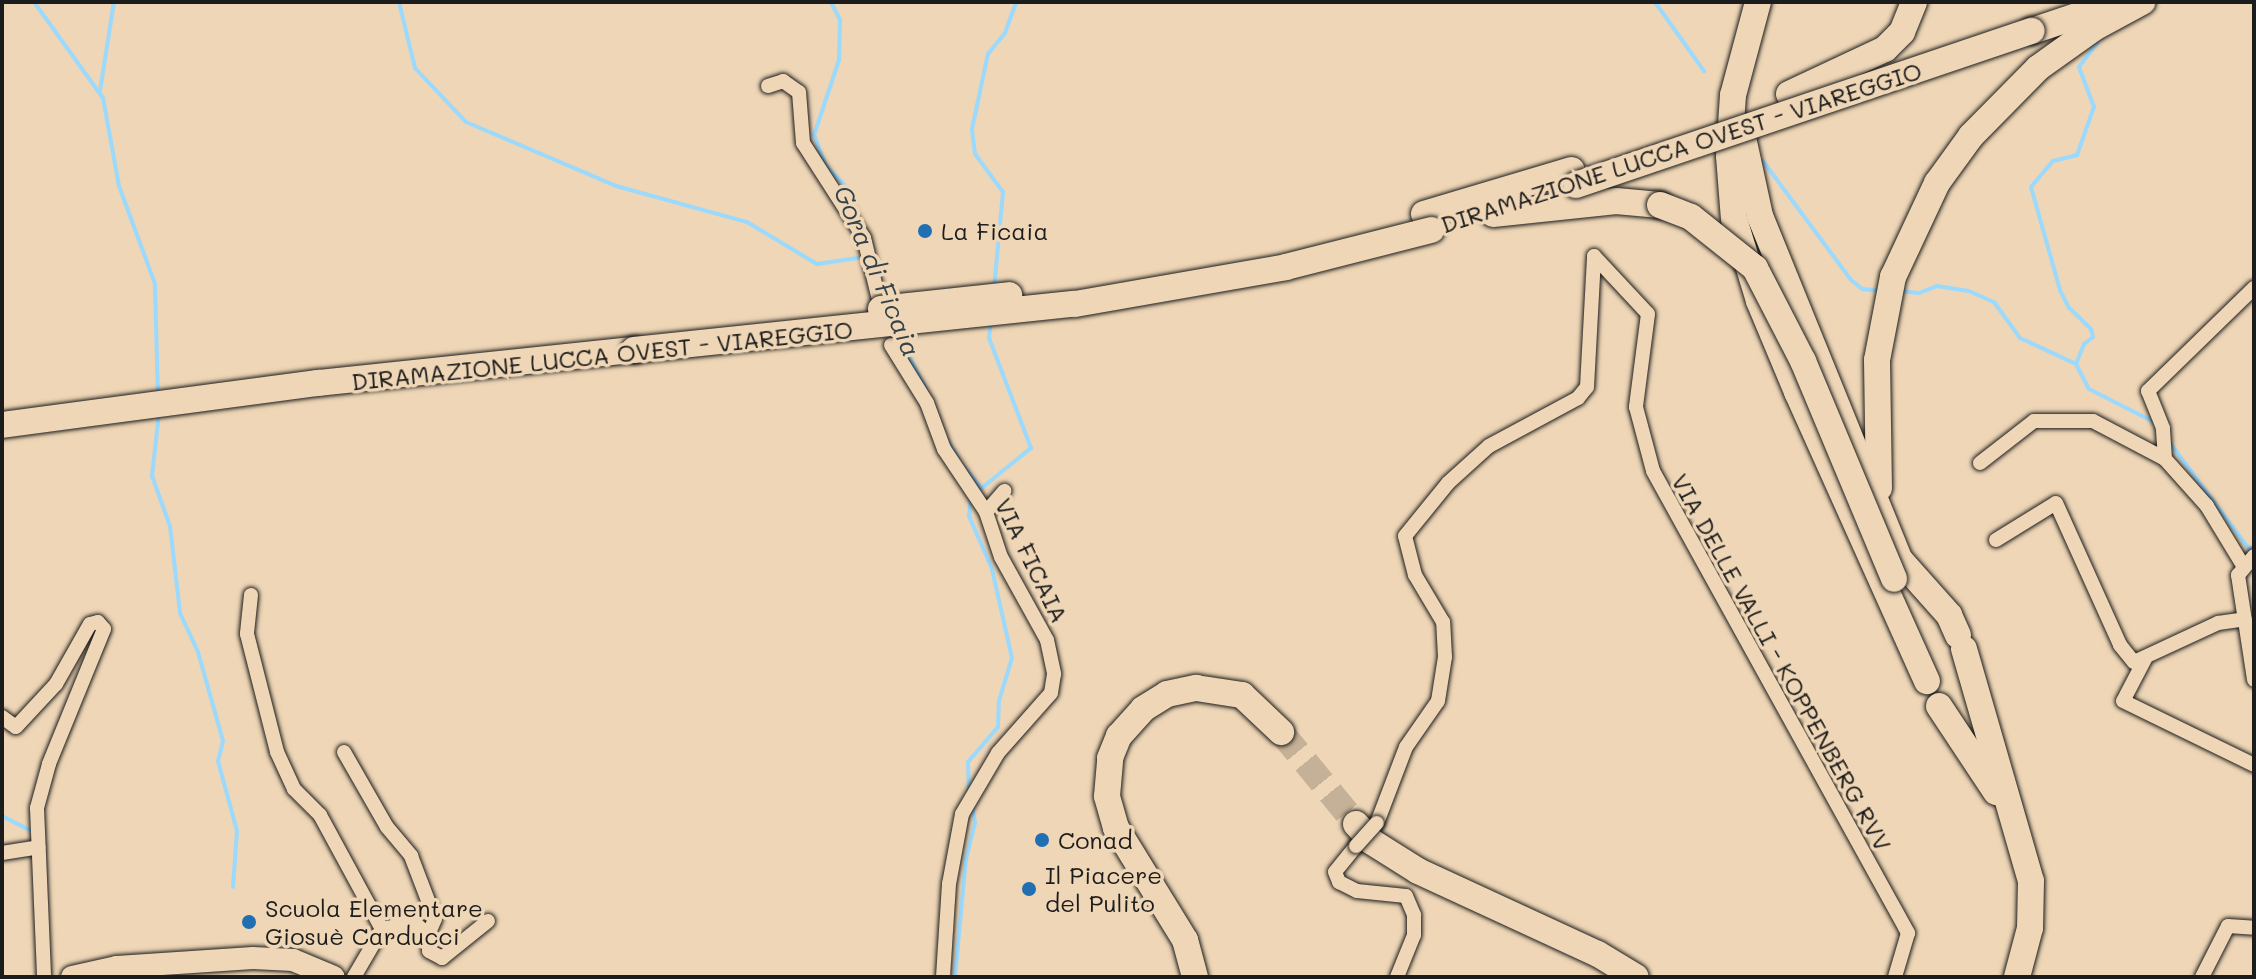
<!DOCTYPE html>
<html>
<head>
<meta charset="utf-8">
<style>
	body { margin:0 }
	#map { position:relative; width:2256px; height:979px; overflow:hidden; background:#eed6b6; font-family:Mali,sans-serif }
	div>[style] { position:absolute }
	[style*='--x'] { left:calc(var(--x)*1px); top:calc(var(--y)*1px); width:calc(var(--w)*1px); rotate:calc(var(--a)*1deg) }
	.stream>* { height:4px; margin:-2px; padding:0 2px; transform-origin:2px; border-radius:2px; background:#9bd9fd }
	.highway-tunnel>* { height:26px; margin-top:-13px; transform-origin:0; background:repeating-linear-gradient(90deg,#c4b197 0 26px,transparent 0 39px) }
	.roads { filter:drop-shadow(0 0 2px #1c1c1c) drop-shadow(0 0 2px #1c1c1c) }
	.street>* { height:14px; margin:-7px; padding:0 7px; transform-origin:7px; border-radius:7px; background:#eed6b6 }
	.primary>* { height:22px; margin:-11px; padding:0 11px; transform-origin:11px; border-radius:11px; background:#eed6b6 }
	.highway>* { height:26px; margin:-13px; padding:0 13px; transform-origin:13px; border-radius:13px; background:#eed6b6 }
	.bridges { filter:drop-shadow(0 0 2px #1c1c1c) drop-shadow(0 0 2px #1c1c1c) }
	.street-bridge>* { height:14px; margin:-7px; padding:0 7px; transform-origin:7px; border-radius:7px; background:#eed6b6 }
	.highway-bridge>* { height:26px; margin:-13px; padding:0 13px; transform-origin:13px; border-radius:13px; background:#eed6b6 }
	.dots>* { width:22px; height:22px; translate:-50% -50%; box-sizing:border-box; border:4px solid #eed6b6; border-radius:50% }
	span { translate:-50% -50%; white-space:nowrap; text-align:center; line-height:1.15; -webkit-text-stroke:7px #eed6b6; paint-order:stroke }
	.street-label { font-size:24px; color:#1c1c1c }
	.poi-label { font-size:24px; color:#1c1c1c }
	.left { translate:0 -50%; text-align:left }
	.water-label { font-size:26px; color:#354249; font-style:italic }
	.frame { position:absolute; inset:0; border:4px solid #1c1c1c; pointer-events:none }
</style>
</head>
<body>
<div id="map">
	<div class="stream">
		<i style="--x:34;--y:2;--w:118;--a:54.3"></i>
		<i style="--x:103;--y:98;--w:89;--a:79.7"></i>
		<i style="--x:119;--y:186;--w:104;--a:69.8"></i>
		<i style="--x:155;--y:284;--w:112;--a:88.5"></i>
		<i style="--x:399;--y:2;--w:68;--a:76.4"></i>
		<i style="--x:415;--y:68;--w:74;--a:46.6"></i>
		<i style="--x:466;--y:122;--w:163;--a:23.1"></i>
		<i style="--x:616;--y:186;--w:136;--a:15.4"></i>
		<i style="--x:747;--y:222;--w:82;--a:31"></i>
		<i style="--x:817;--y:264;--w:41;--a:-8.3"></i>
		<i style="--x:831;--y:2;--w:20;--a:63"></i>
		<i style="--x:840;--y:20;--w:40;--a:91.4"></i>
		<i style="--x:839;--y:60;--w:79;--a:108.4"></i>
		<i style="--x:814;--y:135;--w:33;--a:69"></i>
		<i style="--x:826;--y:166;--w:29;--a:46"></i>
		<i style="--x:846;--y:187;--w:30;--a:69"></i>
		<i style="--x:1655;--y:2;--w:85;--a:54.6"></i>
		<i style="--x:100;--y:91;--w:90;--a:-81.1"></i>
		<i style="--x:1763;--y:161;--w:148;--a:53.5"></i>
		<i style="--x:1851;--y:280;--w:14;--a:39"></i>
		<i style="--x:1862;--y:289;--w:20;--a:6"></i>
		<i style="--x:994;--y:288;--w:96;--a:-84.6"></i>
		<i style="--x:1003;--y:192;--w:47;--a:-126.4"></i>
		<i style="--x:975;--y:154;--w:25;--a:-97"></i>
		<i style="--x:972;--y:129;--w:77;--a:-78"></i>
		<i style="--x:988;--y:54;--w:27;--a:-51"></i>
		<i style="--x:1005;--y:33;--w:33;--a:-70"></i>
		<i style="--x:1899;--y:291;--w:20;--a:6"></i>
		<i style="--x:1919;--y:293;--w:19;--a:-21"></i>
		<i style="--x:1937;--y:286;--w:32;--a:9"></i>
		<i style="--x:1969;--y:291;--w:27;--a:24"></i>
		<i style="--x:1994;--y:302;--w:44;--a:54.2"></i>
		<i style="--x:2020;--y:338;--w:62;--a:24.9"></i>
		<i style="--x:897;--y:333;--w:63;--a:62.6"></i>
		<i style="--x:2076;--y:364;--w:22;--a:-68"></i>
		<i style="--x:2084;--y:344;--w:11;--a:-38"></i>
		<i style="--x:2093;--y:337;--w:8;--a:-104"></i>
		<i style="--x:2091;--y:329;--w:30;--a:-136"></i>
		<i style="--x:2069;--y:308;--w:20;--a:-117"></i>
		<i style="--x:2060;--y:290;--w:107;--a:-105.7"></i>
		<i style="--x:2031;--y:187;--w:34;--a:-50"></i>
		<i style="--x:2053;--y:161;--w:25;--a:-14"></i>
		<i style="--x:2077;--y:155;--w:51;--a:-70.5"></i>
		<i style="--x:2094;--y:107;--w:43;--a:-110.6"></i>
		<i style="--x:2079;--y:67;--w:30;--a:-53"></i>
		<i style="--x:2076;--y:364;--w:28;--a:63"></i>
		<i style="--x:2089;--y:389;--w:75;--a:26.9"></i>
		<i style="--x:159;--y:413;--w:63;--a:96.3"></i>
		<i style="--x:152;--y:476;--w:53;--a:70.2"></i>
		<i style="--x:170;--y:526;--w:88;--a:83.4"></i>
		<i style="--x:180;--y:613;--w:43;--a:65.2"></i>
		<i style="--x:198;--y:652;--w:92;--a:74.3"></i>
		<i style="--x:223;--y:741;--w:21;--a:104"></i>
		<i style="--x:218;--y:761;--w:73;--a:74.8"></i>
		<i style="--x:237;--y:831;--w:56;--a:94.1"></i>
		<i style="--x:948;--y:441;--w:20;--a:60"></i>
		<i style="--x:2170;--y:443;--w:132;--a:53.3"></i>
		<i style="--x:2249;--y:549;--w:5;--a:-22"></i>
		<i style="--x:965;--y:468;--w:26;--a:51"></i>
		<i style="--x:978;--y:491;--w:68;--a:-39.1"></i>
		<i style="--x:1031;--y:448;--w:118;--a:-110.9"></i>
		<i style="--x:989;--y:338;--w:17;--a:-83"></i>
		<i style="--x:969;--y:793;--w:31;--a:-92"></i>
		<i style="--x:968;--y:762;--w:46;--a:-49.4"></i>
		<i style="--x:998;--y:727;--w:26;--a:-88"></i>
		<i style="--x:999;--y:701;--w:45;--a:-73.2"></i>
		<i style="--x:1012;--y:658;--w:91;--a:-102.7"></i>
		<i style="--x:992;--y:569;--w:58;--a:-113.5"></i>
		<i style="--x:969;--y:516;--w:19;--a:-84"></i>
		<i style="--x:2;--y:816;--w:30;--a:27"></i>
		<i style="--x:955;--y:977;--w:119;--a:-84.7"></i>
		<i style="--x:966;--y:859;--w:38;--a:-76"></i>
		<i style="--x:975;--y:822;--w:17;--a:-100"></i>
	</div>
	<div class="highway-tunnel">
		<i style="--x:1281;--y:732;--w:119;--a:50.8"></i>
	</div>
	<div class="roads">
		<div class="street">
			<i style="--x:768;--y:86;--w:16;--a:-18"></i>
			<i style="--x:783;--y:81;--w:19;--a:35"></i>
			<i style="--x:799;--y:92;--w:51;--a:85.5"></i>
			<i style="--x:803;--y:143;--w:113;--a:57.3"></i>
			<i style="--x:864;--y:238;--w:60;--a:76.4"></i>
			<i style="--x:1594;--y:256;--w:79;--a:47"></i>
			<i style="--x:1648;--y:314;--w:94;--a:97.4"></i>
			<i style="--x:1636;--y:407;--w:66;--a:75.1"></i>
			<i style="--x:1653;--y:471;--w:528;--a:61.1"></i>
			<i style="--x:1908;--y:933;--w:46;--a:106.5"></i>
			<i style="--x:891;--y:345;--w:68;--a:58.2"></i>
			<i style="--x:927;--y:403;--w:49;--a:69.7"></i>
			<i style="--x:944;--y:449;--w:76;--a:56.3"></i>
			<i style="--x:986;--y:512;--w:47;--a:71.6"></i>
			<i style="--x:1001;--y:557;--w:95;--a:61"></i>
			<i style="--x:1047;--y:640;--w:35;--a:78"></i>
			<i style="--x:1054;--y:674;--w:19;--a:99"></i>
			<i style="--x:1051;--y:693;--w:80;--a:131.5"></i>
			<i style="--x:998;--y:753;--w:71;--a:120.5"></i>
			<i style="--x:962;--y:814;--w:71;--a:100.5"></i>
			<i style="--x:949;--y:884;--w:93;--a:93.7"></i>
			<i style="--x:2165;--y:459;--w:31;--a:-94"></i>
			<i style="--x:2163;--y:428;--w:40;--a:-112"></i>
			<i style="--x:2148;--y:391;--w:148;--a:-44.2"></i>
			<i style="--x:1980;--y:463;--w:68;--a:-37.9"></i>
			<i style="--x:2034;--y:421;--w:59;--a:0"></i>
			<i style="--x:2093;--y:421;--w:81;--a:27.8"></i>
			<i style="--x:2165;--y:459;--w:63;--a:48.2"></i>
			<i style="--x:2207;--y:506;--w:71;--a:58.8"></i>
			<i style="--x:986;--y:512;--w:28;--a:-49"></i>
			<i style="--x:1996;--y:540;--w:70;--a:-31.7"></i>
			<i style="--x:2056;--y:503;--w:156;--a:65.7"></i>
			<i style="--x:2120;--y:645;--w:22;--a:51"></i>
			<i style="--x:2134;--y:662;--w:93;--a:-24.9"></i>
			<i style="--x:2218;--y:623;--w:27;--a:-8"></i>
			<i style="--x:2254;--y:556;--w:25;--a:130"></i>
			<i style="--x:2238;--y:575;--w:106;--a:81.3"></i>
			<i style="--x:251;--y:595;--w:39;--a:96"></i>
			<i style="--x:247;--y:634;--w:122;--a:75.7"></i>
			<i style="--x:277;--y:752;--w:41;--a:65.3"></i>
			<i style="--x:294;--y:789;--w:37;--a:45"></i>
			<i style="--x:320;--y:815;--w:130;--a:61.5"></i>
			<i style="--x:382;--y:929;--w:56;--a:120.3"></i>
			<i style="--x:2145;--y:659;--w:47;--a:117.6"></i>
			<i style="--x:2123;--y:701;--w:146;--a:26"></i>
			<i style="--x:2;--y:717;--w:17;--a:36"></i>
			<i style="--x:16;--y:727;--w:59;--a:-47.1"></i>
			<i style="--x:56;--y:684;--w:69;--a:-60.5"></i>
			<i style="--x:90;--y:624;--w:8;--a:-14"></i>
			<i style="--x:98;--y:622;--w:9;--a:49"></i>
			<i style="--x:104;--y:629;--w:146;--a:112.2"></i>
			<i style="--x:49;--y:764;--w:46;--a:105.3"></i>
			<i style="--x:37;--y:808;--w:169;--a:87.6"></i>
			<i style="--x:344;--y:752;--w:86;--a:60.2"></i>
			<i style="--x:387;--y:827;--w:38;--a:50"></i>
			<i style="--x:411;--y:856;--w:67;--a:69.1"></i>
			<i style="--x:435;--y:919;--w:17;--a:114"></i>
			<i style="--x:1377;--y:823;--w:81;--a:-69.1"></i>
			<i style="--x:1406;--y:747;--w:56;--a:-55.2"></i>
			<i style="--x:1438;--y:701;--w:45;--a:-81"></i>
			<i style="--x:1445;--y:657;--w:35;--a:-93"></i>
			<i style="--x:1443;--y:622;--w:55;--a:-120.8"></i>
			<i style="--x:1415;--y:575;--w:40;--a:-104.4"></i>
			<i style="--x:1405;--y:536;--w:68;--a:-50.9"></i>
			<i style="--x:1448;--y:483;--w:55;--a:-42.1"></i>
			<i style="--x:1489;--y:446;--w:101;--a:-28.3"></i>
			<i style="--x:1578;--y:398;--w:14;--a:-51"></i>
			<i style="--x:1587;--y:387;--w:131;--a:-86.9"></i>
			<i style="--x:1356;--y:846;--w:33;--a:129"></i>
			<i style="--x:1335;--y:872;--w:11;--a:68"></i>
			<i style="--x:1339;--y:882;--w:20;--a:27"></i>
			<i style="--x:1357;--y:891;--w:49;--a:5.8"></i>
			<i style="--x:1406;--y:896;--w:21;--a:67"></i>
			<i style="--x:1414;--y:915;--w:20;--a:90"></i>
			<i style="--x:1414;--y:935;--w:45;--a:112"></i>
			<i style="--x:2;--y:853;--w:37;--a:-9"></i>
			<i style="--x:382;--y:929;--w:33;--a:-12"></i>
			<i style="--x:414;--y:922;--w:19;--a:43"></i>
			<i style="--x:428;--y:935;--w:16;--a:86"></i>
			<i style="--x:429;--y:951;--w:15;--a:28"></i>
			<i style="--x:442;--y:958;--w:59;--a:-38.8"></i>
			<i style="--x:2202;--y:977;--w:57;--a:-63"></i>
			<i style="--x:2228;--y:926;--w:26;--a:4"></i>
		</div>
		<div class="primary">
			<i style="--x:72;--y:977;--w:46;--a:-12.5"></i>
			<i style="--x:117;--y:967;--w:136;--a:-3.8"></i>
			<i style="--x:253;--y:958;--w:40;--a:2.9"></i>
			<i style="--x:293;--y:960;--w:44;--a:22.5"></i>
		</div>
		<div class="highway">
			<i style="--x:1758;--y:2;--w:96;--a:105"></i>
			<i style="--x:1733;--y:95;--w:61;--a:93.8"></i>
			<i style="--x:1729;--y:156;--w:63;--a:85.5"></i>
			<i style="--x:1734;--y:219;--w:86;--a:73"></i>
			<i style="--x:1759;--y:301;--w:99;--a:67.3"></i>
			<i style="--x:1797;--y:392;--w:317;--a:65.8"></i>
			<i style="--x:2032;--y:31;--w:84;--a:-18.6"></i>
			<i style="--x:1789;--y:94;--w:106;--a:-25.1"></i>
			<i style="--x:1885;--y:49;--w:24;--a:-45"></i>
			<i style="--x:1902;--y:32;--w:32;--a:-68"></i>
			<i style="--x:1744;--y:142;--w:76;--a:77.8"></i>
			<i style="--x:1760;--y:216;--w:371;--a:67.9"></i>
			<i style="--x:1900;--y:560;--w:74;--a:48.3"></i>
			<i style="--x:1949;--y:615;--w:22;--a:66"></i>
			<i style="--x:1424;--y:214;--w:154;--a:-16.6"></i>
			<i style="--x:1493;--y:214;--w:124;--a:-6"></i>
			<i style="--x:1616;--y:201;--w:44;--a:5.2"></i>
			<i style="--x:2;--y:425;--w:319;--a:-7.6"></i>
			<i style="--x:318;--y:383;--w:318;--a:-6"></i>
			<i style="--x:1879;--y:488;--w:128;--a:-90.9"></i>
			<i style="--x:1877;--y:360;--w:85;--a:-79.1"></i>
			<i style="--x:1893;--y:277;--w:104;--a:-64.9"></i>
			<i style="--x:1937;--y:183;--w:58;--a:-54.1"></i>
			<i style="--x:1971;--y:136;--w:95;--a:-45.4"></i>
			<i style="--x:2038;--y:68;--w:69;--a:-35.5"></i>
			<i style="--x:2094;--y:28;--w:55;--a:-28.4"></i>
			<i style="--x:1964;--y:649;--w:241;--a:73.9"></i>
			<i style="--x:2031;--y:881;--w:47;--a:91.2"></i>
			<i style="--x:2030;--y:928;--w:51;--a:104.9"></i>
			<i style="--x:1939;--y:706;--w:103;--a:56.5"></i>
			<i style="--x:1356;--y:824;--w:24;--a:48"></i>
			<i style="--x:1372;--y:842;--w:54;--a:32.2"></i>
			<i style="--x:1418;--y:871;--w:198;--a:24.8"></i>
			<i style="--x:1598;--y:954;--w:44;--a:31.2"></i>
			<i style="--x:1195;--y:977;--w:38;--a:-105"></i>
			<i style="--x:1185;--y:940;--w:132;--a:-121.6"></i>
			<i style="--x:1116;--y:828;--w:33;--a:-106"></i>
			<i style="--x:1107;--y:796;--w:38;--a:-85"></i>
			<i style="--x:1110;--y:758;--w:24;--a:-68"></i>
			<i style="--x:1119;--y:736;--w:36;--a:-48"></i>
			<i style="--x:1143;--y:709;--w:28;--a:-32"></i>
			<i style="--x:1167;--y:694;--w:30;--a:-12"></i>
			<i style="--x:1196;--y:688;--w:47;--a:8.7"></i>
			<i style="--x:1242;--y:695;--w:54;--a:43.5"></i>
		</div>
	</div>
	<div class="bridges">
		<div class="street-bridge">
			<i style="--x:1356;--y:846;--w:31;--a:-48"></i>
		</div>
		<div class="highway-bridge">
			<i style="--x:1576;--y:185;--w:481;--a:-18.7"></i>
			<i style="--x:1660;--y:205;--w:33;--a:21"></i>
			<i style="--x:1691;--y:217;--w:82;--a:38.6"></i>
			<i style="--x:1755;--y:268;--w:105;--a:62.7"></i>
			<i style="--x:1803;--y:361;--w:236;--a:67.3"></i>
			<i style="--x:881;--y:309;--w:129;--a:-6.2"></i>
			<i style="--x:634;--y:350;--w:443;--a:-6"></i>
			<i style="--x:1075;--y:304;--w:214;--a:-9.9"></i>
			<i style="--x:1286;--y:267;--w:150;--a:-14.3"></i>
		</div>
	</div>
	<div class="dots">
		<i style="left:925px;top:231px;background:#1f6fb2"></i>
		<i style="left:1042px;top:840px;background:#1f6fb2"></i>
		<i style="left:1029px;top:889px;background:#1f6fb2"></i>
		<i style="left:249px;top:922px;background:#1f6fb2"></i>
	</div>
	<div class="street-label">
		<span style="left:1681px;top:147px;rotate:-18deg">DIRAMAZIONE LUCCA OVEST - VIAREGGIO</span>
		<span style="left:602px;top:355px;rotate:-6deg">DIRAMAZIONE LUCCA OVEST - VIAREGGIO</span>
		<span style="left:1032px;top:560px;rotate:64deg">VIA FICAIA</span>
		<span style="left:1782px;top:662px;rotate:61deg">VIA DELLE VALLI - KOPPENBERG RVV</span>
	</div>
	<div class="poi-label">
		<span class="left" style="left:941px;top:231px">La Ficaia</span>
		<span class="left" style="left:1058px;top:840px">Conad</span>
		<span class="left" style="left:1045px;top:889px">Il Piacere<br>del Pulito</span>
		<span class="left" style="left:265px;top:922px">Scuola Elementare<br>Giosuè Carducci</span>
	</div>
	<div class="water-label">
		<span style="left:877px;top:271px;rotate:67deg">Gora di Ficaia</span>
	</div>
	<div class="frame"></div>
</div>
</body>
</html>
